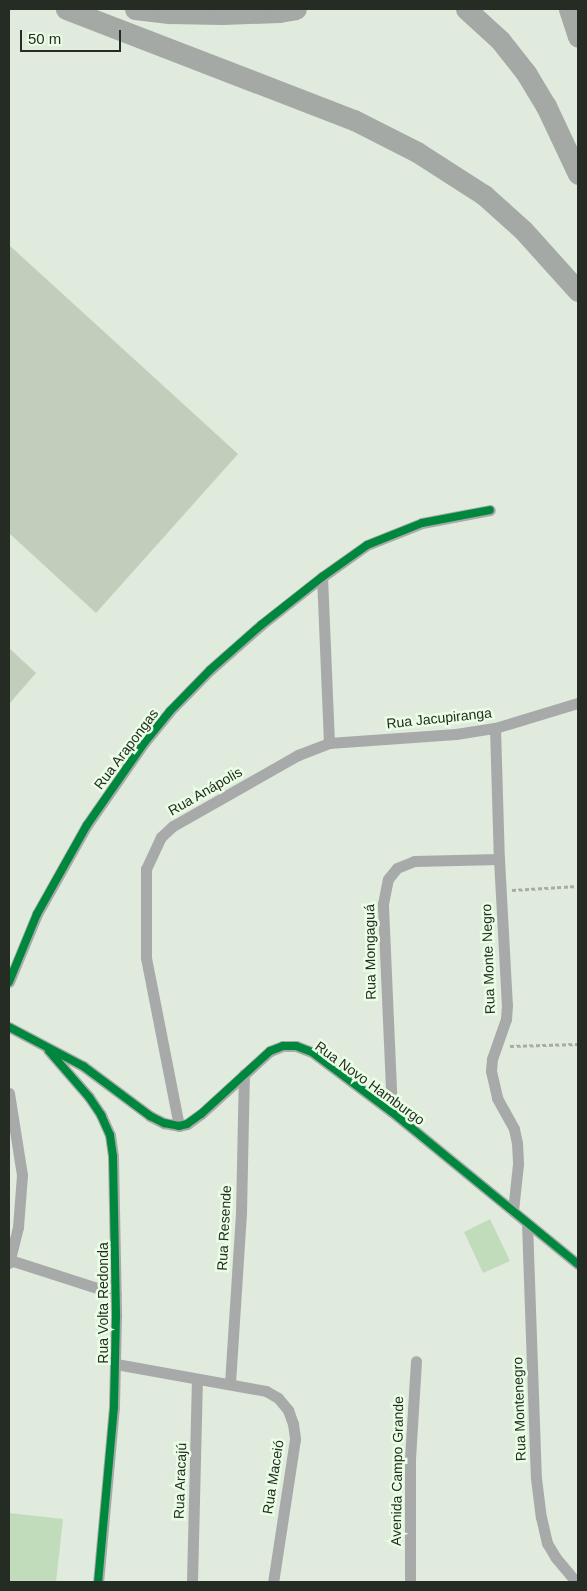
<!DOCTYPE html>
<html>
<head>
<meta charset="utf-8">
<style>
	body { margin:0 }
	#map { position:relative; width:587px; height:1591px; overflow:hidden; background:#e0eadd; font-family:Helvetica,sans-serif }
	div>[style] { position:absolute }
	[style*='--x'] { left:calc(var(--x)*1px); top:calc(var(--y)*1px); width:calc(var(--w)*1px); rotate:calc(var(--a)*1deg) }
	.green>* { inset:0; background:#c1dcbb }
	.building>* { inset:0; background:#c0cebb }
	.path>* { height:2.5px; margin-top:-1.25px; transform-origin:0; background:repeating-linear-gradient(90deg,#a7aca8 0 4px,transparent 0 6.5px) }
	.minor>* { height:11px; margin:-5.5px; padding:0 5.5px; transform-origin:5.5px; border-radius:5.5px; background:#a8aaaa }
	.motorway>* { height:21px; margin:-10.5px; padding:0 10.5px; transform-origin:10.5px; border-radius:10.5px; background:#a4a9a6 }
	.cycleway>* { height:8px; margin:-4px; padding:0 4px; transform-origin:4px; border-radius:4px; background:#00873e }
	span { translate:-50% -50%; white-space:nowrap; text-align:center; line-height:1.15; -webkit-text-stroke:5px #e9fee4; paint-order:stroke }
	.street-label { font-size:14px; color:#252c23 }
	.frame { position:absolute; inset:0; border:10px solid #252c23; pointer-events:none }
	.scale { position:absolute; left:20px; top:30px; width:101px; height:22px; box-sizing:border-box; border:2px solid #252c23; border-top:0; padding-left:6px; font-size:15px; line-height:18px; white-space:nowrap; color:#252c23; -webkit-text-stroke:4px #e9fee4; paint-order:stroke }
</style>
</head>
<body>
<div id="map">
	<div class="green">
		<i style="clip-path:polygon(490px 1219px,510px 1261px,483px 1273px,464px 1232px)"></i>
		<i style="clip-path:polygon(9px 1513px,63px 1519px,56px 1582px,9px 1582px)"></i>
	</div>
	<div class="building">
		<i style="clip-path:polygon(9px 245px,238px 454px,96px 613px,9px 533px)"></i>
		<i style="clip-path:polygon(9px 648px,36px 673px,9px 704px)"></i>
	</div>
	<div class="path">
		<i style="--x:512;--y:890;--w:66;--a:-3.5"></i>
		<i style="--x:510;--y:1046;--w:68;--a:-1.7"></i>
	</div>
	<div class="minor">
		<i style="--x:495;--y:728;--w:131;--a:88.3"></i>
		<i style="--x:499;--y:859;--w:146;--a:86.9"></i>
		<i style="--x:507;--y:1005;--w:14;--a:94"></i>
		<i style="--x:506;--y:1019;--w:42;--a:109.3"></i>
		<i style="--x:492;--y:1059;--w:12;--a:95"></i>
		<i style="--x:491;--y:1071;--w:28;--a:77"></i>
		<i style="--x:497;--y:1098;--w:35;--a:61"></i>
		<i style="--x:514;--y:1129;--w:14;--a:78"></i>
		<i style="--x:517;--y:1143;--w:21;--a:87"></i>
		<i style="--x:518;--y:1164;--w:47;--a:96.1"></i>
		<i style="--x:329;--y:743;--w:127;--a:-4.1"></i>
		<i style="--x:456;--y:734;--w:39;--a:-9"></i>
		<i style="--x:495;--y:728;--w:87;--a:-16.8"></i>
		<i style="--x:9;--y:982;--w:74;--a:-67.6"></i>
		<i style="--x:37;--y:914;--w:102;--a:-60.7"></i>
		<i style="--x:87;--y:825;--w:100;--a:-55.2"></i>
		<i style="--x:144;--y:743;--w:41;--a:-50.9"></i>
		<i style="--x:170;--y:711;--w:57;--a:-45.7"></i>
		<i style="--x:210;--y:670;--w:68;--a:-41.4"></i>
		<i style="--x:261;--y:625;--w:78;--a:-38.2"></i>
		<i style="--x:322;--y:577;--w:55;--a:-35.4"></i>
		<i style="--x:367;--y:545;--w:59;--a:-21.8"></i>
		<i style="--x:422;--y:523;--w:69;--a:-10.8"></i>
		<i style="--x:9;--y:1027;--w:84;--a:27.8"></i>
		<i style="--x:83;--y:1066;--w:84;--a:36.7"></i>
		<i style="--x:150;--y:1116;--w:16;--a:27"></i>
		<i style="--x:164;--y:1123;--w:15;--a:11"></i>
		<i style="--x:179;--y:1126;--w:8;--a:-14"></i>
		<i style="--x:187;--y:1124;--w:17;--a:-36"></i>
		<i style="--x:201;--y:1114;--w:93;--a:-42.4"></i>
		<i style="--x:270;--y:1051;--w:14;--a:-21"></i>
		<i style="--x:283;--y:1046;--w:13;--a:0"></i>
		<i style="--x:296;--y:1046;--w:17;--a:21"></i>
		<i style="--x:312;--y:1052;--w:100;--a:36.9"></i>
		<i style="--x:392;--y:1112;--w:240;--a:39.3"></i>
		<i style="--x:48;--y:1050;--w:62;--a:48.9"></i>
		<i style="--x:89;--y:1097;--w:22;--a:56"></i>
		<i style="--x:101;--y:1115;--w:22;--a:66"></i>
		<i style="--x:110;--y:1135;--w:21;--a:82"></i>
		<i style="--x:113;--y:1156;--w:161;--a:88.9"></i>
		<i style="--x:116;--y:1317;--w:90;--a:91.3"></i>
		<i style="--x:114;--y:1407;--w:176;--a:95.2"></i>
		<i style="--x:9;--y:1093;--w:83;--a:81"></i>
		<i style="--x:22;--y:1175;--w:52;--a:94.4"></i>
		<i style="--x:18;--y:1227;--w:37;--a:104"></i>
		<i style="--x:392;--y:1112;--w:208;--a:-92.5"></i>
		<i style="--x:383;--y:904;--w:25;--a:-79"></i>
		<i style="--x:388;--y:879;--w:14;--a:-51"></i>
		<i style="--x:397;--y:868;--w:18;--a:-22"></i>
		<i style="--x:414;--y:861;--w:85;--a:-1.3"></i>
		<i style="--x:179;--y:1126;--w:171;--a:-101.1"></i>
		<i style="--x:146;--y:958;--w:89;--a:-90"></i>
		<i style="--x:146;--y:869;--w:35;--a:-65"></i>
		<i style="--x:161;--y:837;--w:16;--a:-43"></i>
		<i style="--x:173;--y:826;--w:144;--a:-29.6"></i>
		<i style="--x:298;--y:755;--w:33;--a:-21"></i>
		<i style="--x:329;--y:743;--w:166;--a:-92.4"></i>
		<i style="--x:527;--y:1223;--w:255;--a:88"></i>
		<i style="--x:536;--y:1478;--w:39;--a:83"></i>
		<i style="--x:541;--y:1517;--w:27;--a:77"></i>
		<i style="--x:547;--y:1543;--w:17;--a:59"></i>
		<i style="--x:556;--y:1558;--w:31;--a:50"></i>
		<i style="--x:10;--y:1260;--w:111;--a:17.8"></i>
		<i style="--x:116;--y:1364;--w:152;--a:10.2"></i>
		<i style="--x:266;--y:1391;--w:14;--a:30"></i>
		<i style="--x:278;--y:1398;--w:16;--a:50"></i>
		<i style="--x:288;--y:1410;--w:15;--a:70"></i>
		<i style="--x:293;--y:1424;--w:15;--a:82"></i>
		<i style="--x:295;--y:1439;--w:145;--a:98.7"></i>
		<i style="--x:230;--y:1383;--w:170;--a:-86.3"></i>
		<i style="--x:241;--y:1213;--w:139;--a:-88.8"></i>
		<i style="--x:192;--y:1582;--w:202;--a:-88.6"></i>
		<i style="--x:410;--y:1582;--w:123;--a:-90"></i>
		<i style="--x:410;--y:1459;--w:98;--a:-86.5"></i>
	</div>
	<div class="motorway">
		<i style="--x:66;--y:9;--w:309;--a:21.1"></i>
		<i style="--x:354;--y:120;--w:71;--a:26.9"></i>
		<i style="--x:417;--y:152;--w:80;--a:32.7"></i>
		<i style="--x:484;--y:195;--w:52;--a:41.9"></i>
		<i style="--x:523;--y:230;--w:82;--a:48"></i>
		<i style="--x:135;--y:9;--w:34;--a:7"></i>
		<i style="--x:169;--y:13;--w:53;--a:1.1"></i>
		<i style="--x:222;--y:14;--w:57;--a:-2"></i>
		<i style="--x:279;--y:12;--w:17;--a:-10"></i>
		<i style="--x:466;--y:9;--w:46;--a:42.4"></i>
		<i style="--x:500;--y:40;--w:42;--a:51.8"></i>
		<i style="--x:526;--y:73;--w:39;--a:59"></i>
		<i style="--x:546;--y:106;--w:75;--a:64.8"></i>
		<i style="--x:569;--y:9;--w:29;--a:72"></i>
	</div>
	<div class="cycleway">
		<i style="--x:9;--y:982;--w:74;--a:-67.6"></i>
		<i style="--x:37;--y:914;--w:102;--a:-60.7"></i>
		<i style="--x:87;--y:825;--w:100;--a:-55.2"></i>
		<i style="--x:144;--y:743;--w:41;--a:-50.9"></i>
		<i style="--x:170;--y:711;--w:57;--a:-45.7"></i>
		<i style="--x:210;--y:670;--w:68;--a:-41.4"></i>
		<i style="--x:261;--y:625;--w:78;--a:-38.2"></i>
		<i style="--x:322;--y:577;--w:55;--a:-35.4"></i>
		<i style="--x:367;--y:545;--w:59;--a:-21.8"></i>
		<i style="--x:422;--y:523;--w:69;--a:-10.8"></i>
		<i style="--x:9;--y:1027;--w:84;--a:27.8"></i>
		<i style="--x:83;--y:1066;--w:84;--a:36.7"></i>
		<i style="--x:150;--y:1116;--w:16;--a:27"></i>
		<i style="--x:164;--y:1123;--w:15;--a:11"></i>
		<i style="--x:179;--y:1126;--w:8;--a:-14"></i>
		<i style="--x:187;--y:1124;--w:17;--a:-36"></i>
		<i style="--x:201;--y:1114;--w:93;--a:-42.4"></i>
		<i style="--x:270;--y:1051;--w:14;--a:-21"></i>
		<i style="--x:283;--y:1046;--w:13;--a:0"></i>
		<i style="--x:296;--y:1046;--w:17;--a:21"></i>
		<i style="--x:312;--y:1052;--w:100;--a:36.9"></i>
		<i style="--x:392;--y:1112;--w:240;--a:39.3"></i>
		<i style="--x:49;--y:1051;--w:61;--a:49"></i>
		<i style="--x:89;--y:1097;--w:22;--a:56"></i>
		<i style="--x:101;--y:1115;--w:22;--a:66"></i>
		<i style="--x:110;--y:1135;--w:21;--a:82"></i>
		<i style="--x:113;--y:1156;--w:161;--a:88.9"></i>
		<i style="--x:116;--y:1317;--w:90;--a:91.3"></i>
		<i style="--x:114;--y:1407;--w:176;--a:95.2"></i>
	</div>
	<div class="street-label">
		<span style="left:439px;top:718px;rotate:-6deg">Rua Jacupiranga</span>
		<span style="left:126px;top:749px;rotate:-53deg">Rua Arapongas</span>
		<span style="left:205px;top:791px;rotate:-30deg">Rua Anápolis</span>
		<span style="left:370px;top:952px;rotate:-91deg">Rua Mongaguá</span>
		<span style="left:488px;top:959px;rotate:-92deg">Rua Monte Negro</span>
		<span style="left:370px;top:1083px;rotate:36deg">Rua Novo Hamburgo</span>
		<span style="left:224px;top:1228px;rotate:-87deg">Rua Resende</span>
		<span style="left:103px;top:1303px;rotate:-90deg">Rua Volta Redonda</span>
		<span style="left:519px;top:1409px;rotate:-92deg">Rua Montenegro</span>
		<span style="left:397px;top:1471px;rotate:-89deg">Avenida Campo Grande</span>
		<span style="left:273px;top:1477px;rotate:-81deg">Rua Maceió</span>
		<span style="left:180px;top:1481px;rotate:-88deg">Rua Aracajú</span>
	</div>
	<div class="frame"></div>
	<div class="scale">50 m</div>
</div>
</body>
</html>
